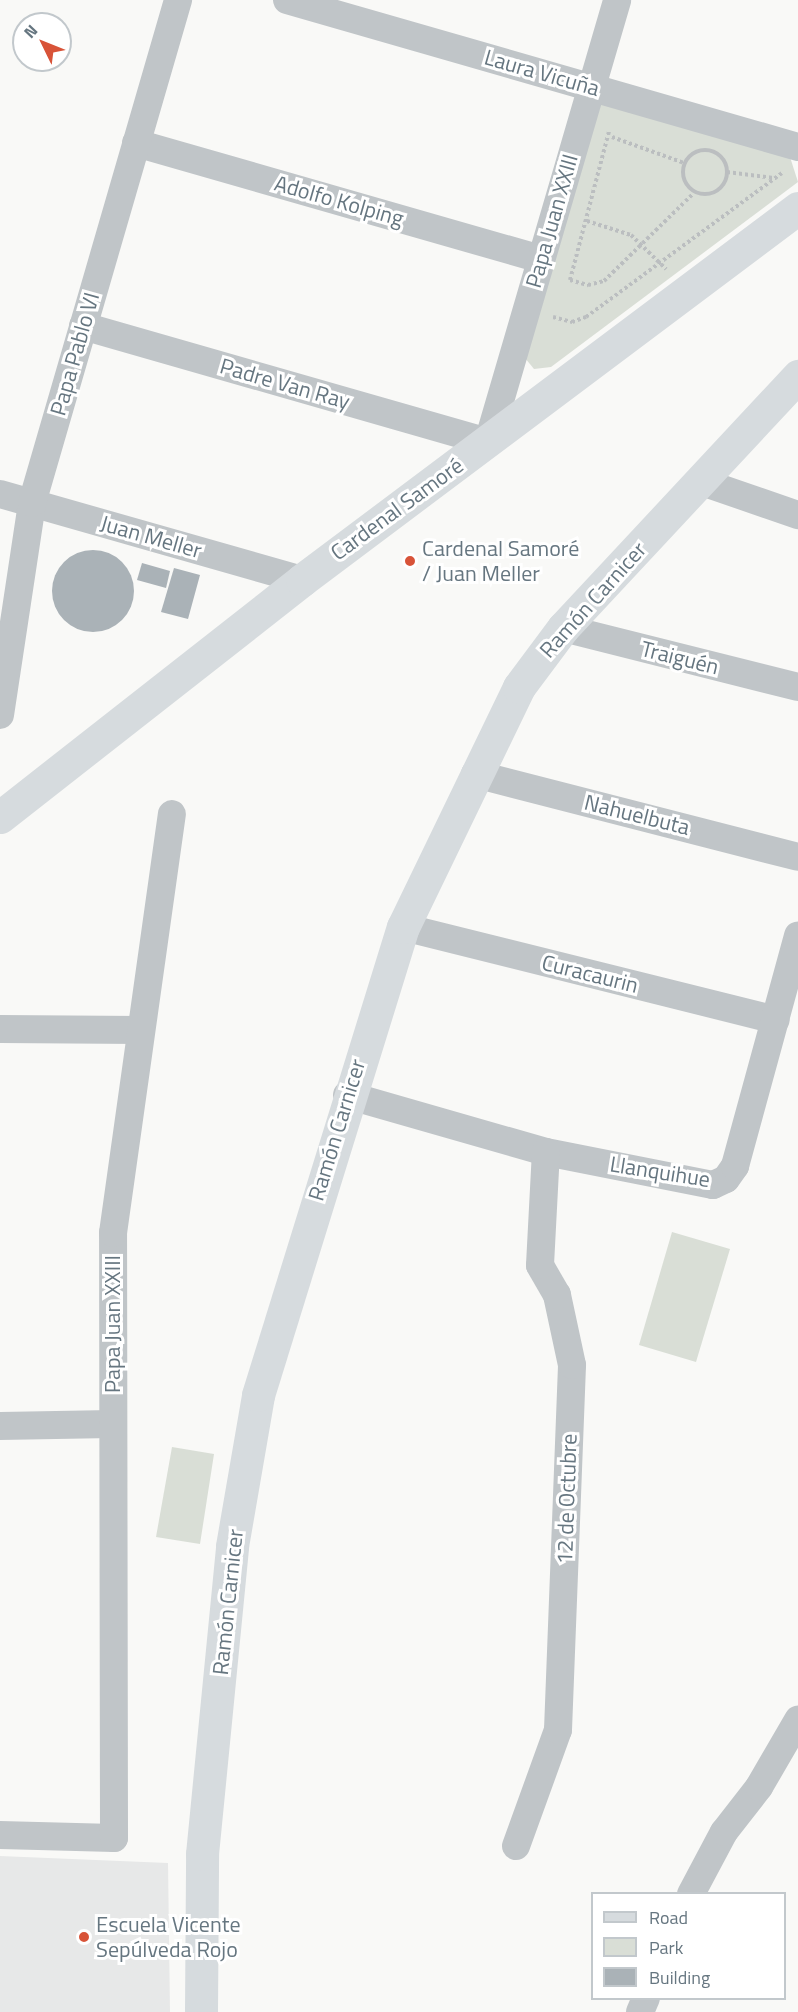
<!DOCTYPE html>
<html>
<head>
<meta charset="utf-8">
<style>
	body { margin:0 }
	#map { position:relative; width:798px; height:2012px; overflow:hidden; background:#f9f9f7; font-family:"Titillium Web",sans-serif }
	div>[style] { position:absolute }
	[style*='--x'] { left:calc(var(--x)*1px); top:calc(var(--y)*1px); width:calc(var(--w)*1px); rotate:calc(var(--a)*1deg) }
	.built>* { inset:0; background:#e7e8e8 }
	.green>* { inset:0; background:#d9ded6 }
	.building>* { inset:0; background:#aab2b7 }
	.round { border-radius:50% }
	.path>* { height:4px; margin-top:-2px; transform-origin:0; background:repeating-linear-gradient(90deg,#bbbec0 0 3px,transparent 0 6px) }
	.path>.ring { margin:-2px; padding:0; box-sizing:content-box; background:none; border:4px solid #bbbec0; border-radius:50% }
	.street>* { height:28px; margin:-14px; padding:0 14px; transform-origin:14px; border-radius:14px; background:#c0c5c8 }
	.secondary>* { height:33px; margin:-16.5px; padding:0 16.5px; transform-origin:16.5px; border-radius:16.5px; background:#d6dbde }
	.dots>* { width:16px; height:16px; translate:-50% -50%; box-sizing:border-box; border:3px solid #fff; border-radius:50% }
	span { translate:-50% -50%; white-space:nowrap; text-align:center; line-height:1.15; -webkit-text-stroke:6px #fff; paint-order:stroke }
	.street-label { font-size:22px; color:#667680 }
	.poi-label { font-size:22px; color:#667680 }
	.left { translate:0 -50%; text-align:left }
	.legend { position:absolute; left:591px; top:1892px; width:195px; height:108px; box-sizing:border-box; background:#fff; border:2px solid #c2c8cc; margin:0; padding:8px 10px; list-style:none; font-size:18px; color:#667680 }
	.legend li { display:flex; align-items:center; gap:12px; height:30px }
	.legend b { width:30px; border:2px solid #c2c8cc }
	.north { position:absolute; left:12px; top:12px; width:60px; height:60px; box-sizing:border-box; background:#fff; border:2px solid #c2c8cc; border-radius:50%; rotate:313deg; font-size:16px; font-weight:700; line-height:24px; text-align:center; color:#667680 }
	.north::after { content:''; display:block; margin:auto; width:21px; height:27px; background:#d85338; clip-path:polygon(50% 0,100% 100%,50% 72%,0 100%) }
</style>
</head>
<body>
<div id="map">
	<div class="built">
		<i style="clip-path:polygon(0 1856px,168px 1863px,170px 2012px,0 2012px)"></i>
	</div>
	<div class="green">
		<i style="clip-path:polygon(608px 103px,790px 157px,798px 182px,551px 367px,534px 369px,525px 358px,600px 105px)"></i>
		<i style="clip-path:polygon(672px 1232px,730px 1249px,696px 1362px,639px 1345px)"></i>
		<i style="clip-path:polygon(172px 1447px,214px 1454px,200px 1544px,156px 1537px)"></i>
	</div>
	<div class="building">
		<i class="round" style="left:52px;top:550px;width:82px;height:82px"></i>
		<i style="clip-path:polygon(142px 563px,170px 571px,166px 588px,137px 580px)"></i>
		<i style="clip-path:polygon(174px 568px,200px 575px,188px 619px,161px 612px)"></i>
	</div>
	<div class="path">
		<i style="--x:612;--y:137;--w:77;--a:19.9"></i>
		<i class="ring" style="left:683px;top:150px;width:40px;height:40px"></i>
		<i style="--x:727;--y:172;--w:47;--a:7.3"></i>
		<i style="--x:587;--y:221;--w:46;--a:17.7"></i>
		<i style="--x:631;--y:235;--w:49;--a:44.2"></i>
		<i style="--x:570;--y:280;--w:154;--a:-75.3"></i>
		<i style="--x:570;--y:280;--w:19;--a:16"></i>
		<i style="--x:588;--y:285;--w:16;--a:-14"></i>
		<i style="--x:604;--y:281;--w:127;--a:-44.4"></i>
		<i style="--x:553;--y:317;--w:20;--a:15"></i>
		<i style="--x:572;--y:322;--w:15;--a:-20"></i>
		<i style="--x:586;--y:317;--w:243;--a:-36.3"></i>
	</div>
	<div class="street">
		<i style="--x:287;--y:0;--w:532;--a:16.05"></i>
		<i style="--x:136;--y:143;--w:421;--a:16"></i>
		<i style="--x:83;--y:326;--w:421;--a:16"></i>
		<i style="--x:488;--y:442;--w:460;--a:-73.7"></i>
		<i style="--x:702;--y:482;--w:102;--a:19"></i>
		<i style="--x:0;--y:494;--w:314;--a:15.9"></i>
		<i style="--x:563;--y:628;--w:242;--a:14.1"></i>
		<i style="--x:0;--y:715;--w:214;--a:-81.4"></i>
		<i style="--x:32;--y:503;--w:524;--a:-73.81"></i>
		<i style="--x:475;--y:774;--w:333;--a:14.4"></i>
		<i style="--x:403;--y:927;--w:384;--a:14"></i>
		<i style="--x:0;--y:1029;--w:141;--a:0.4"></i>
		<i style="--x:347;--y:1095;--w:207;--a:16"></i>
		<i style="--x:546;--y:1152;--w:170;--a:11.2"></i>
		<i style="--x:713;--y:1185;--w:14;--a:-25"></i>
		<i style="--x:726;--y:1179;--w:16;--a:-55"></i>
		<i style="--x:735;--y:1166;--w:239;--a:-74.7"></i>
		<i style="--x:0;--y:1426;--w:112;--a:-1"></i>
		<i style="--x:0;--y:1835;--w:114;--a:1.5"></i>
		<i style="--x:114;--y:1838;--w:605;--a:-90.09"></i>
		<i style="--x:113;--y:1233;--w:423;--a:-82"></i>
		<i style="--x:516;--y:1846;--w:123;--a:-70.1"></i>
		<i style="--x:558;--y:1730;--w:365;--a:-87.8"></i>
		<i style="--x:572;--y:1365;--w:72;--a:-102.1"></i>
		<i style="--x:557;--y:1295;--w:34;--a:-120"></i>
		<i style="--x:540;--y:1265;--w:113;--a:-87"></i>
		<i style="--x:691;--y:1894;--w:70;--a:-62"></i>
		<i style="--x:724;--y:1832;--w:57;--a:-52.1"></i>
		<i style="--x:759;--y:1787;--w:78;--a:-59.8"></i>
		<i style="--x:640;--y:2012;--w:15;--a:-67"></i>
	</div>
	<div class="secondary">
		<i style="--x:0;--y:817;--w:384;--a:-38.1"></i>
		<i style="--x:302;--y:580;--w:620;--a:-36.87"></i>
		<i style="--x:201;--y:2012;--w:158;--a:-89.6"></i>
		<i style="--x:202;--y:1854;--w:309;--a:-84.4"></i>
		<i style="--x:232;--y:1546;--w:153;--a:-80.2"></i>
		<i style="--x:258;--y:1395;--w:490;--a:-72.8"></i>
		<i style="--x:403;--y:927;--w:267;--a:-64.2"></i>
		<i style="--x:519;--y:687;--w:74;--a:-53.3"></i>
		<i style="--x:563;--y:628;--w:345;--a:-47"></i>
	</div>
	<div class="dots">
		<i style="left:410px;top:561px;background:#d85338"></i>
		<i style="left:84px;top:1937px;background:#d85338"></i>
	</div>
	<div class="street-label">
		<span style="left:542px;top:73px;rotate:16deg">Laura Vicuña</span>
		<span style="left:339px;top:201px;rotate:16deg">Adolfo Kolping</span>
		<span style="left:552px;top:221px;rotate:-74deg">Papa Juan XXIII</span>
		<span style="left:75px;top:354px;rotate:-74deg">Papa Pablo VI</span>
		<span style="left:285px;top:384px;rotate:16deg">Padre Van Ray</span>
		<span style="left:397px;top:509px;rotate:-36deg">Cardenal Samoré</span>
		<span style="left:151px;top:537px;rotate:16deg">Juan Meller</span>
		<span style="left:593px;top:600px;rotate:-48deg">Ramón Carnicer</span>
		<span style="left:680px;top:658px;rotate:14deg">Traiguén</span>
		<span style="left:637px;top:815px;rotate:14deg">Nahuelbuta</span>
		<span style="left:590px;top:974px;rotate:14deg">Curacaurin</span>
		<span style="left:337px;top:1130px;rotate:-73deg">Ramón Carnicer</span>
		<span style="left:660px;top:1172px;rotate:9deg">Llanquihue</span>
		<span style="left:113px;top:1324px;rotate:-90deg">Papa Juan XXIII</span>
		<span style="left:567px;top:1499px;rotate:-88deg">12 de Octubre</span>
		<span style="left:228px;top:1602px;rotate:-84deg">Ramón Carnicer</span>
	</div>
	<div class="poi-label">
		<span class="left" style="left:422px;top:561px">Cardenal Samoré<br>/ Juan Meller</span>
		<span class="left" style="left:96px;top:1937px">Escuela Vicente<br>Sepúlveda Rojo</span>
	</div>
	<ul class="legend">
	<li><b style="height:8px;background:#d6dbde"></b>Road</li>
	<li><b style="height:16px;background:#d9ded6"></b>Park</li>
	<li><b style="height:16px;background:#aab2b7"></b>Building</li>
	</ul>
	<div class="north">N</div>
</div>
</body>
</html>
